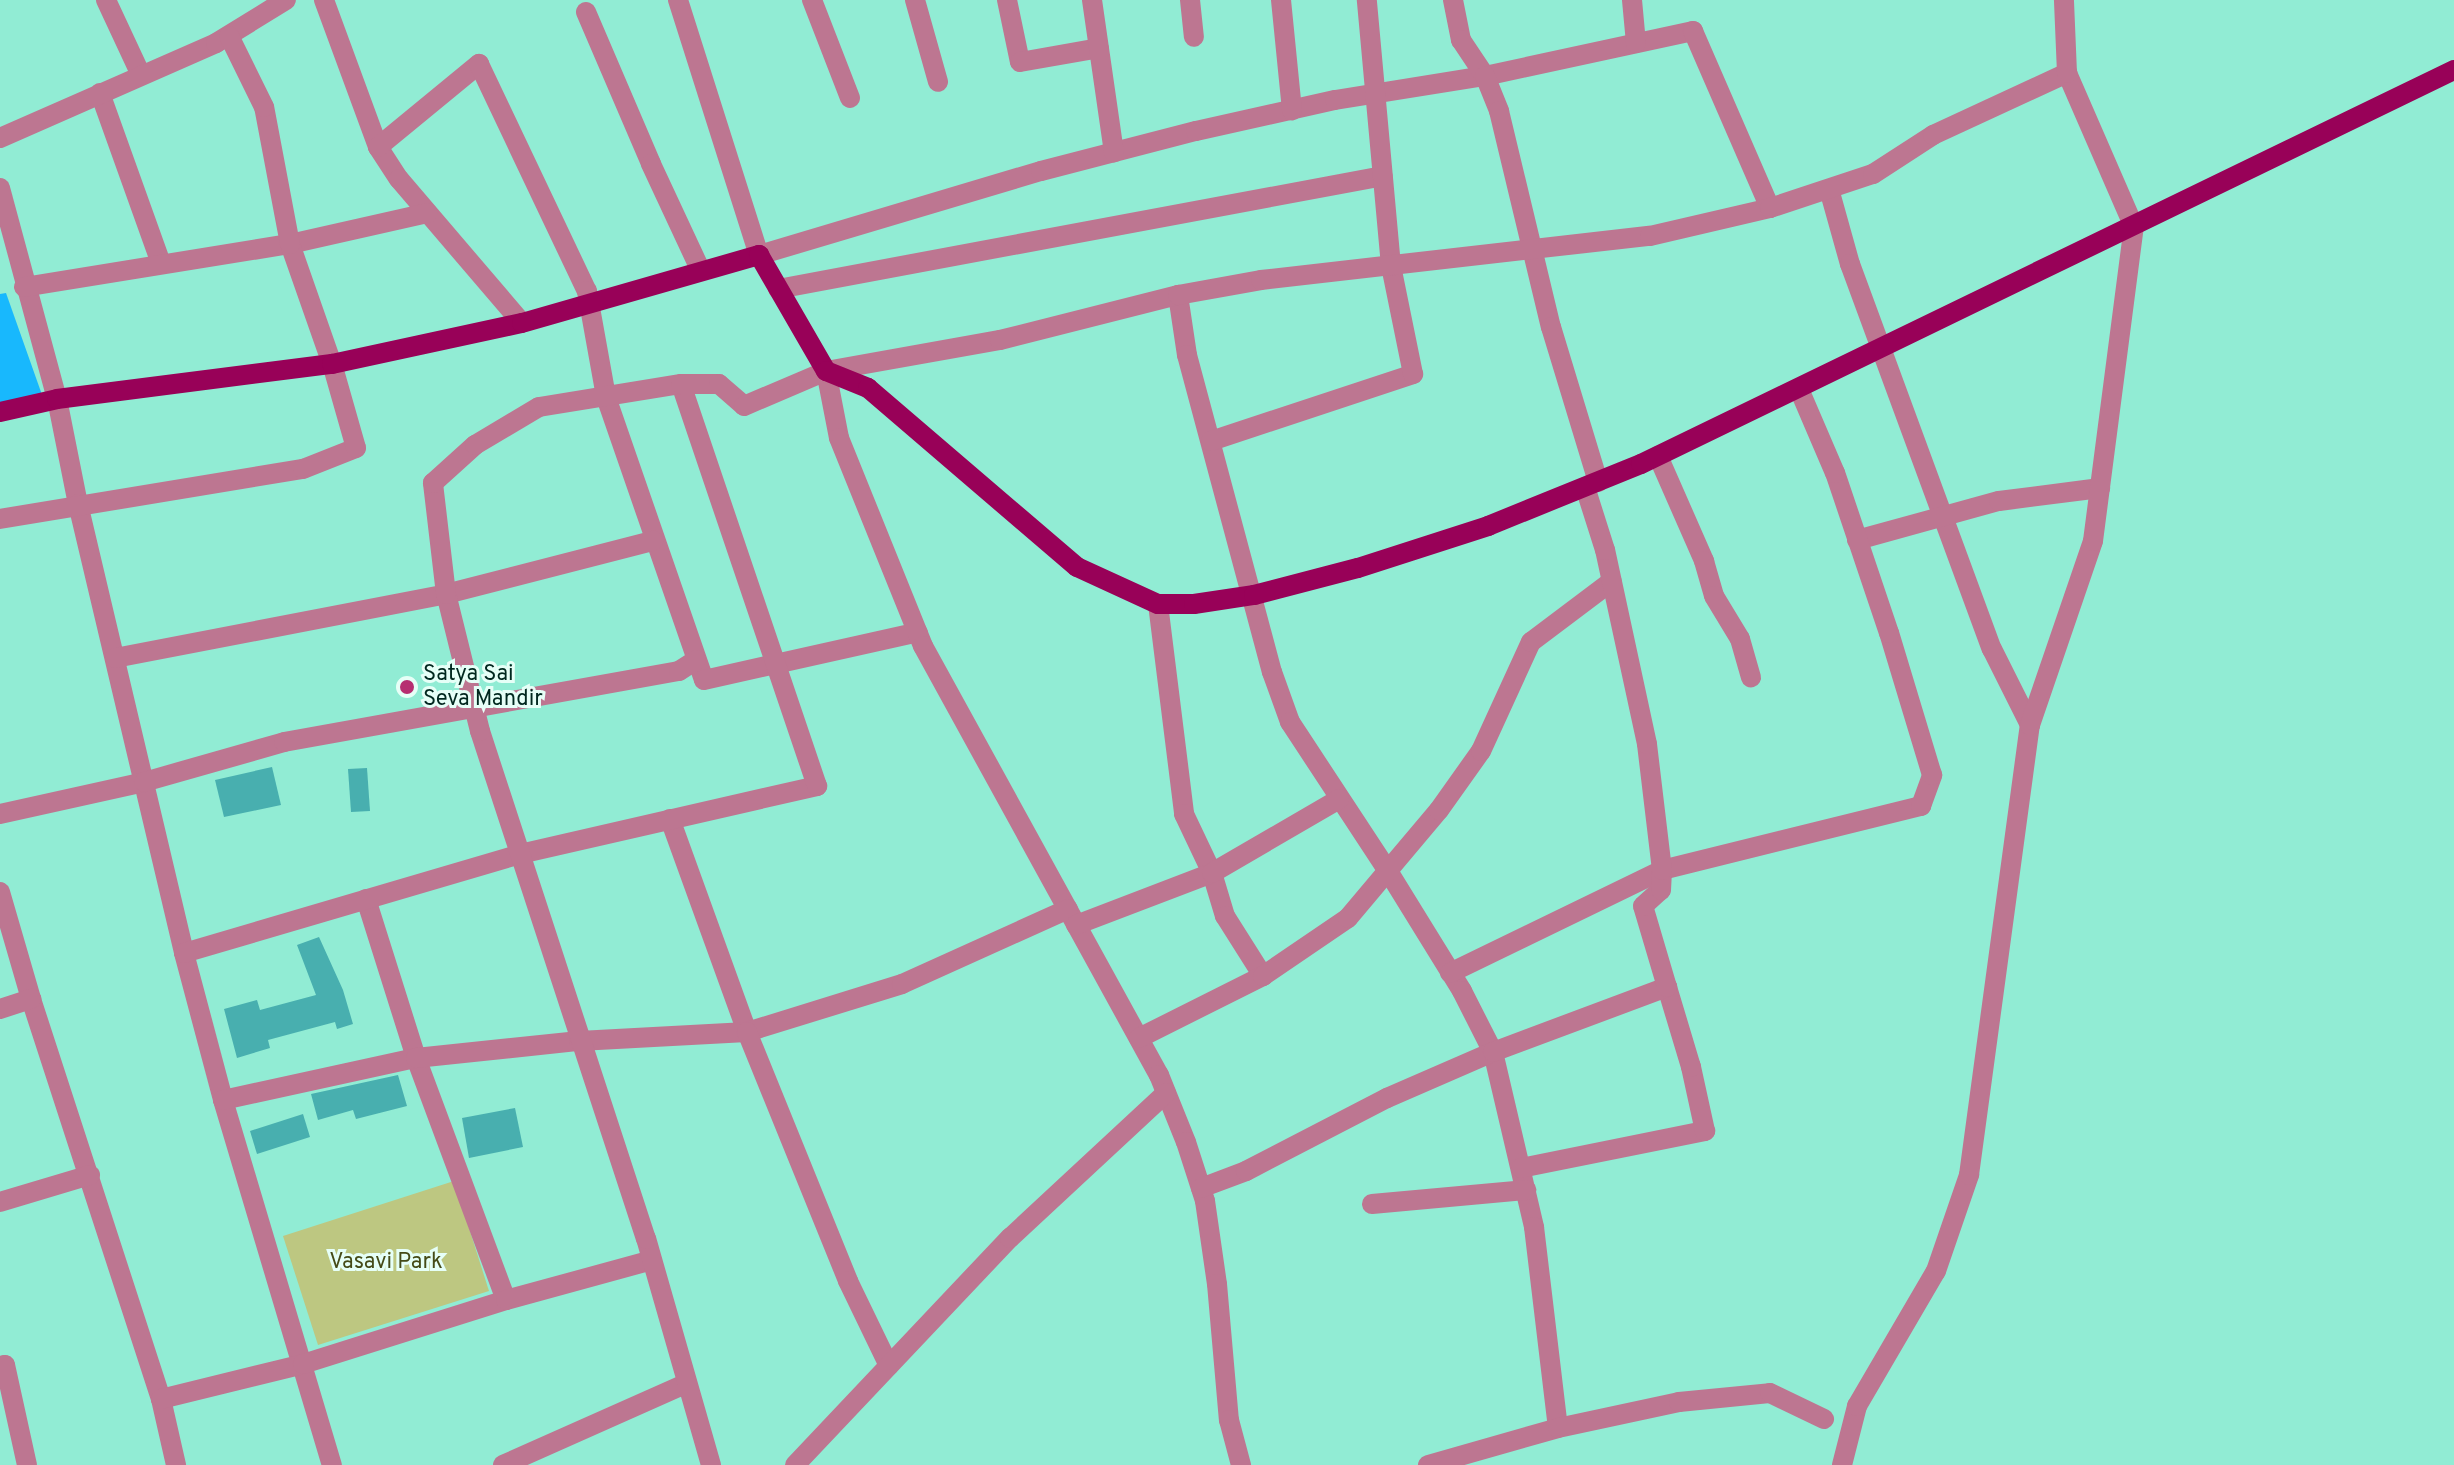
<!DOCTYPE html>
<html>
<head>
<meta charset="utf-8">
<style>
	body { margin:0 }
	#map { position:relative; width:2454px; height:1465px; overflow:hidden; background:#91ecd4; font-family:Overpass,sans-serif }
	div>[style] { position:absolute }
	[style*='--x'] { left:calc(var(--x)*1px); top:calc(var(--y)*1px); width:calc(var(--w)*1px); rotate:calc(var(--a)*1deg) }
	.green>* { inset:0; background:#bdc781 }
	.water>* { inset:0; background:#18b8fd }
	.building>* { inset:0; background:#48afaf }
	.minor>* { height:20px; margin:-10px; padding:0 10px; transform-origin:10px; border-radius:10px; background:#bd7691 }
	.major>* { height:20px; margin:-10px; padding:0 10px; transform-origin:10px; border-radius:10px; background:#980158 }
	.dots>* { width:22px; height:22px; translate:-50% -50%; box-sizing:border-box; border:4px solid #e6fff7; border-radius:50% }
	span { translate:-50% -50%; white-space:nowrap; text-align:center; line-height:1.15; -webkit-text-stroke:6px #e6fff7; paint-order:stroke }
	.poi-label { font-size:22px; color:#00281f }
	.left { translate:0 -50%; text-align:left }
	.park-label { font-size:22px; color:#454b17 }
</style>
</head>
<body>
<div id="map">
	<div class="green">
		<i style="clip-path:polygon(454px 1181px,489px 1291px,318px 1345px,283px 1236px)"></i>
	</div>
	<div class="water">
		<i style="clip-path:polygon(6px 293px,47px 409px,0 421px,0 294px)"></i>
	</div>
	<div class="building">
		<i style="clip-path:polygon(272px 767px,281px 805px,224px 817px,215px 780px)"></i>
		<i style="clip-path:polygon(367px 768px,370px 811px,351px 812px,348px 769px)"></i>
		<i style="clip-path:polygon(319px 937px,343px 990px,353px 1024px,337px 1029px,335px 1022px,268px 1040px,270px 1048px,237px 1058px,224px 1009px,257px 1000px,260px 1010px,316px 995px,297px 945px)"></i>
		<i style="clip-path:polygon(398px 1075px,407px 1106px,356px 1119px,353px 1110px,318px 1120px,311px 1094px)"></i>
		<i style="clip-path:polygon(515px 1108px,523px 1147px,469px 1158px,462px 1118px)"></i>
		<i style="clip-path:polygon(303px 1114px,310px 1137px,257px 1154px,250px 1131px)"></i>
	</div>
	<div class="minor">
		<i style="--x:106;--y:0;--w:83;--a:65"></i>
		<i style="--x:324;--y:0;--w:157;--a:69.8"></i>
		<i style="--x:378;--y:147;--w:38;--a:57"></i>
		<i style="--x:399;--y:179;--w:189;--a:49.5"></i>
		<i style="--x:678;--y:0;--w:268;--a:72.4"></i>
		<i style="--x:759;--y:255;--w:294;--a:-16.6"></i>
		<i style="--x:1041;--y:171;--w:160;--a:-14.5"></i>
		<i style="--x:1196;--y:131;--w:142;--a:-12.6"></i>
		<i style="--x:1335;--y:100;--w:152;--a:-9.1"></i>
		<i style="--x:1485;--y:76;--w:213;--a:-12.2"></i>
		<i style="--x:1693;--y:31;--w:193;--a:66.5"></i>
		<i style="--x:812;--y:0;--w:105;--a:68.8"></i>
		<i style="--x:915;--y:0;--w:85;--a:74.3"></i>
		<i style="--x:1007;--y:0;--w:63;--a:78.2"></i>
		<i style="--x:1020;--y:62;--w:80;--a:-10"></i>
		<i style="--x:1092;--y:0;--w:154;--a:81.8"></i>
		<i style="--x:1190;--y:0;--w:37;--a:84"></i>
		<i style="--x:1281;--y:0;--w:111;--a:84.3"></i>
		<i style="--x:1453;--y:0;--w:41;--a:78.7"></i>
		<i style="--x:1461;--y:40;--w:43;--a:56.3"></i>
		<i style="--x:1485;--y:76;--w:38;--a:68"></i>
		<i style="--x:1499;--y:111;--w:222;--a:76.5"></i>
		<i style="--x:1551;--y:327;--w:162;--a:73.1"></i>
		<i style="--x:1632;--y:0;--w:43;--a:84.7"></i>
		<i style="--x:586;--y:12;--w:165;--a:66.8"></i>
		<i style="--x:651;--y:164;--w:118;--a:65"></i>
		<i style="--x:100;--y:93;--w:181;--a:70.3"></i>
		<i style="--x:0;--y:138;--w:236;--a:-23.7"></i>
		<i style="--x:216;--y:43;--w:82;--a:-31.6"></i>
		<i style="--x:378;--y:147;--w:131;--a:-39.4"></i>
		<i style="--x:479;--y:64;--w:251;--a:64.6"></i>
		<i style="--x:587;--y:291;--w:108;--a:79.8"></i>
		<i style="--x:606;--y:397;--w:299;--a:70.9"></i>
		<i style="--x:704;--y:680;--w:219;--a:-12.6"></i>
		<i style="--x:0;--y:188;--w:219;--a:74.9"></i>
		<i style="--x:57;--y:399;--w:107;--a:78.7"></i>
		<i style="--x:78;--y:504;--w:461;--a:76.7"></i>
		<i style="--x:184;--y:953;--w:152;--a:75.1"></i>
		<i style="--x:223;--y:1100;--w:381;--a:73.4"></i>
		<i style="--x:1829;--y:189;--w:78;--a:74.4"></i>
		<i style="--x:1850;--y:264;--w:410;--a:69.8"></i>
		<i style="--x:1992;--y:649;--w:85;--a:63.4"></i>
		<i style="--x:24;--y:287;--w:269;--a:-9.2"></i>
		<i style="--x:290;--y:244;--w:141;--a:-12.7"></i>
		<i style="--x:778;--y:289;--w:615;--a:-10.58"></i>
		<i style="--x:1178;--y:295;--w:61;--a:81.5"></i>
		<i style="--x:1187;--y:355;--w:328;--a:75"></i>
		<i style="--x:1272;--y:672;--w:53;--a:70.2"></i>
		<i style="--x:1290;--y:722;--w:178;--a:56.7"></i>
		<i style="--x:1388;--y:871;--w:141;--a:58.3"></i>
		<i style="--x:1462;--y:991;--w:68;--a:63.1"></i>
		<i style="--x:1493;--y:1052;--w:180;--a:76.8"></i>
		<i style="--x:1534;--y:1227;--w:202;--a:83.2"></i>
		<i style="--x:826;--y:371;--w:68;--a:79"></i>
		<i style="--x:839;--y:438;--w:224;--a:68"></i>
		<i style="--x:923;--y:646;--w:490;--a:61.2"></i>
		<i style="--x:1159;--y:1075;--w:72;--a:68.1"></i>
		<i style="--x:1186;--y:1142;--w:62;--a:72.1"></i>
		<i style="--x:1205;--y:1201;--w:84;--a:81.8"></i>
		<i style="--x:1217;--y:1284;--w:137;--a:85"></i>
		<i style="--x:1229;--y:1420;--w:47;--a:75.1"></i>
		<i style="--x:1211;--y:441;--w:213;--a:-18.3"></i>
		<i style="--x:1413;--y:374;--w:110;--a:-101.5"></i>
		<i style="--x:1391;--y:266;--w:267;--a:-95.2"></i>
		<i style="--x:1658;--y:456;--w:115;--a:66.3"></i>
		<i style="--x:1704;--y:561;--w:36;--a:74"></i>
		<i style="--x:1714;--y:596;--w:50;--a:58.8"></i>
		<i style="--x:1740;--y:639;--w:40;--a:74"></i>
		<i style="--x:0;--y:519;--w:307;--a:-9.4"></i>
		<i style="--x:303;--y:469;--w:57;--a:-21.6"></i>
		<i style="--x:356;--y:448;--w:87;--a:-105.9"></i>
		<i style="--x:332;--y:364;--w:127;--a:-109.3"></i>
		<i style="--x:290;--y:244;--w:139;--a:-100.7"></i>
		<i style="--x:264;--y:107;--w:79;--a:-116.2"></i>
		<i style="--x:1857;--y:540;--w:147;--a:-15.4"></i>
		<i style="--x:1999;--y:501;--w:102;--a:-7.3"></i>
		<i style="--x:1158;--y:604;--w:212;--a:82.9"></i>
		<i style="--x:1184;--y:814;--w:65;--a:64.6"></i>
		<i style="--x:1212;--y:873;--w:45;--a:73.2"></i>
		<i style="--x:1225;--y:916;--w:71;--a:57.7"></i>
		<i style="--x:115;--y:658;--w:337;--a:-10.9"></i>
		<i style="--x:446;--y:594;--w:214;--a:-14.4"></i>
		<i style="--x:0;--y:814;--w:148;--a:-12.5"></i>
		<i style="--x:144;--y:782;--w:146;--a:-15.9"></i>
		<i style="--x:284;--y:742;--w:401;--a:-10.2"></i>
		<i style="--x:679;--y:671;--w:20;--a:-33"></i>
		<i style="--x:670;--y:819;--w:226;--a:70.1"></i>
		<i style="--x:747;--y:1032;--w:162;--a:-17.2"></i>
		<i style="--x:902;--y:984;--w:182;--a:-24.3"></i>
		<i style="--x:0;--y:892;--w:111;--a:73.8"></i>
		<i style="--x:31;--y:999;--w:421;--a:72"></i>
		<i style="--x:161;--y:1399;--w:68;--a:77.2"></i>
		<i style="--x:366;--y:899;--w:167;--a:72.5"></i>
		<i style="--x:416;--y:1058;--w:258;--a:69.6"></i>
		<i style="--x:1076;--y:925;--w:146;--a:-20.9"></i>
		<i style="--x:1212;--y:873;--w:147;--a:-30.2"></i>
		<i style="--x:184;--y:953;--w:350;--a:-16.4"></i>
		<i style="--x:520;--y:854;--w:305;--a:-12.9"></i>
		<i style="--x:817;--y:786;--w:424;--a:-108.7"></i>
		<i style="--x:1450;--y:973;--w:236;--a:-25.9"></i>
		<i style="--x:1662;--y:870;--w:267;--a:-13.9"></i>
		<i style="--x:1921;--y:806;--w:33;--a:-70"></i>
		<i style="--x:1932;--y:775;--w:148;--a:-106.8"></i>
		<i style="--x:1889;--y:633;--w:169;--a:-108.6"></i>
		<i style="--x:1835;--y:473;--w:91;--a:-113.2"></i>
		<i style="--x:0;--y:1009;--w:33;--a:-18"></i>
		<i style="--x:1139;--y:1038;--w:139;--a:-26.6"></i>
		<i style="--x:1263;--y:976;--w:103;--a:-34.3"></i>
		<i style="--x:1348;--y:918;--w:141;--a:-49.9"></i>
		<i style="--x:1439;--y:810;--w:72;--a:-54.6"></i>
		<i style="--x:1481;--y:751;--w:120;--a:-65.4"></i>
		<i style="--x:1531;--y:642;--w:101;--a:-37"></i>
		<i style="--x:223;--y:1100;--w:198;--a:-12.3"></i>
		<i style="--x:416;--y:1058;--w:164;--a:-6"></i>
		<i style="--x:579;--y:1041;--w:168;--a:-3.1"></i>
		<i style="--x:747;--y:1032;--w:269;--a:67.9"></i>
		<i style="--x:848;--y:1281;--w:94;--a:64.2"></i>
		<i style="--x:1521;--y:1168;--w:188;--a:-11.4"></i>
		<i style="--x:1705;--y:1131;--w:66;--a:-102.3"></i>
		<i style="--x:1691;--y:1067;--w:84;--a:-106.7"></i>
		<i style="--x:1201;--y:1188;--w:48;--a:-20.7"></i>
		<i style="--x:1246;--y:1171;--w:159;--a:-27.4"></i>
		<i style="--x:1387;--y:1098;--w:116;--a:-23.5"></i>
		<i style="--x:1493;--y:1052;--w:186;--a:-20.5"></i>
		<i style="--x:1667;--y:987;--w:84;--a:-106.5"></i>
		<i style="--x:1643;--y:906;--w:24;--a:-42"></i>
		<i style="--x:1661;--y:890;--w:20;--a:-87"></i>
		<i style="--x:1662;--y:870;--w:127;--a:-96.8"></i>
		<i style="--x:1647;--y:744;--w:198;--a:-102.2"></i>
		<i style="--x:1605;--y:550;--w:66;--a:-107.6"></i>
		<i style="--x:0;--y:1202;--w:94;--a:-16.7"></i>
		<i style="--x:1372;--y:1204;--w:155;--a:-5.2"></i>
		<i style="--x:0;--y:1366;--w:5;--a:-11"></i>
		<i style="--x:5;--y:1365;--w:102;--a:77.6"></i>
		<i style="--x:161;--y:1399;--w:146;--a:-13.8"></i>
		<i style="--x:303;--y:1364;--w:213;--a:-17.5"></i>
		<i style="--x:506;--y:1300;--w:151;--a:-15.3"></i>
		<i style="--x:503;--y:1465;--w:199;--a:-24"></i>
		<i style="--x:711;--y:1465;--w:235;--a:-106"></i>
		<i style="--x:646;--y:1239;--w:534;--a:-108.1"></i>
		<i style="--x:480;--y:731;--w:141;--a:-103.9"></i>
		<i style="--x:446;--y:594;--w:112;--a:-96.7"></i>
		<i style="--x:433;--y:483;--w:57;--a:-42.1"></i>
		<i style="--x:475;--y:445;--w:74;--a:-30.7"></i>
		<i style="--x:539;--y:407;--w:144;--a:-9.2"></i>
		<i style="--x:681;--y:384;--w:38;--a:0"></i>
		<i style="--x:719;--y:384;--w:33;--a:41"></i>
		<i style="--x:744;--y:406;--w:89;--a:-23.1"></i>
		<i style="--x:826;--y:371;--w:177;--a:-10.1"></i>
		<i style="--x:1000;--y:340;--w:184;--a:-14.2"></i>
		<i style="--x:1178;--y:295;--w:84;--a:-10.2"></i>
		<i style="--x:1261;--y:280;--w:391;--a:-6.5"></i>
		<i style="--x:1650;--y:236;--w:123;--a:-13.1"></i>
		<i style="--x:1770;--y:208;--w:108;--a:-18.3"></i>
		<i style="--x:1873;--y:174;--w:72;--a:-33"></i>
		<i style="--x:1933;--y:135;--w:148;--a:-24.8"></i>
		<i style="--x:795;--y:1465;--w:313;--a:-46.6"></i>
		<i style="--x:1010;--y:1238;--w:213;--a:-42.9"></i>
		<i style="--x:1428;--y:1465;--w:135;--a:-15.9"></i>
		<i style="--x:1558;--y:1428;--w:124;--a:-12.1"></i>
		<i style="--x:1679;--y:1402;--w:91;--a:-5.6"></i>
		<i style="--x:1770;--y:1393;--w:60;--a:25.7"></i>
		<i style="--x:1842;--y:1465;--w:61;--a:-75.7"></i>
		<i style="--x:1857;--y:1406;--w:156;--a:-59.7"></i>
		<i style="--x:1936;--y:1271;--w:102;--a:-71"></i>
		<i style="--x:1969;--y:1175;--w:454;--a:-82.3"></i>
		<i style="--x:2030;--y:725;--w:194;--a:-71.1"></i>
		<i style="--x:2093;--y:541;--w:317;--a:-82.6"></i>
		<i style="--x:2134;--y:227;--w:168;--a:-113.5"></i>
		<i style="--x:2067;--y:73;--w:73;--a:-92.4"></i>
	</div>
	<div class="major">
		<i style="--x:0;--y:412;--w:58;--a:-12.8"></i>
		<i style="--x:57;--y:399;--w:277;--a:-7.3"></i>
		<i style="--x:332;--y:364;--w:194;--a:-12.2"></i>
		<i style="--x:522;--y:323;--w:247;--a:-16"></i>
		<i style="--x:759;--y:255;--w:134;--a:60"></i>
		<i style="--x:826;--y:371;--w:45;--a:22"></i>
		<i style="--x:868;--y:388;--w:275;--a:40.6"></i>
		<i style="--x:1077;--y:567;--w:89;--a:24.6"></i>
		<i style="--x:1158;--y:604;--w:36;--a:0"></i>
		<i style="--x:1194;--y:604;--w:61;--a:-8.5"></i>
		<i style="--x:1254;--y:595;--w:107;--a:-14.6"></i>
		<i style="--x:1358;--y:568;--w:137;--a:-17.9"></i>
		<i style="--x:1488;--y:526;--w:165;--a:-22.1"></i>
		<i style="--x:1641;--y:464;--w:903;--a:-25.86"></i>
	</div>
	<div class="dots">
		<i style="left:407px;top:687px;background:#b62f71"></i>
	</div>
	<div class="poi-label">
		<span class="left" style="left:423px;top:687px">Satya Sai<br>Seva Mandir</span>
	</div>
	<div class="park-label">
		<span style="left:386px;top:1263px">Vasavi Park</span>
	</div>
</div>
</body>
</html>
